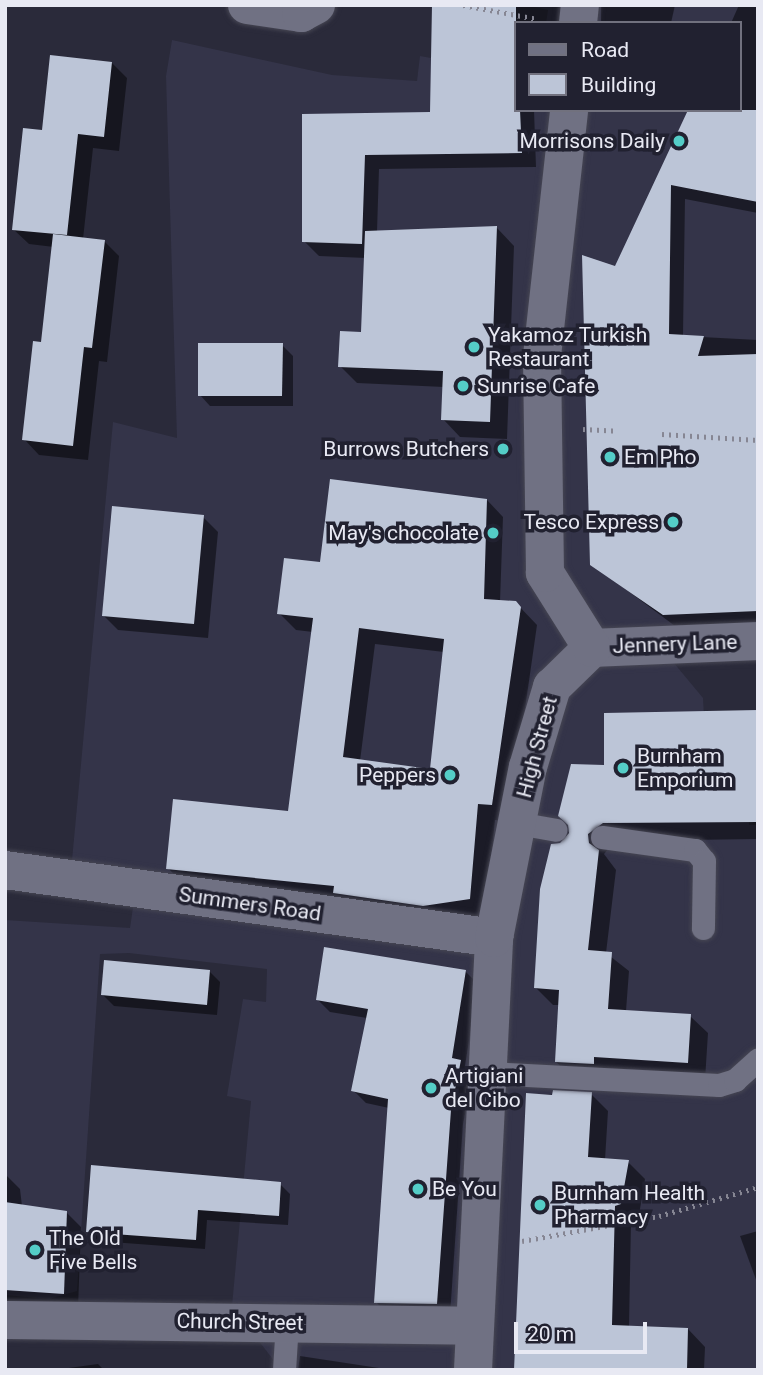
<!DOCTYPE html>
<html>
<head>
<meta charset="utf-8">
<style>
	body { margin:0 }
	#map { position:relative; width:763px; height:1375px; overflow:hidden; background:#2a2a3a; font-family:Roboto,sans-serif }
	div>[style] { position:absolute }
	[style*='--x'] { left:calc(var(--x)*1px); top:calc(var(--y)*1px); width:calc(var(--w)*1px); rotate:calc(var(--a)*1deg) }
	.built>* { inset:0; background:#343449 }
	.shadow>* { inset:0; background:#0007 }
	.building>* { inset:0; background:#bcc5d7 }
	.path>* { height:4.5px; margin-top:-2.25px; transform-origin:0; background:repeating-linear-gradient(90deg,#868693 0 2px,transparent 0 7px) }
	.roads { filter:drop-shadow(0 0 2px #464653) drop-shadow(0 0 2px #464653) }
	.lane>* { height:23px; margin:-11.5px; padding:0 11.5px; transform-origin:11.5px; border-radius:11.5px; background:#707183 }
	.street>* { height:38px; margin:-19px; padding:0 19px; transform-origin:19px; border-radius:19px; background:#707183 }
	.dots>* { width:19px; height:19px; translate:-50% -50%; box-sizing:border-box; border:4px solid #212130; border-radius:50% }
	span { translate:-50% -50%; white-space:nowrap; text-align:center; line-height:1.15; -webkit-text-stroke:7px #212130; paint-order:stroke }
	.poi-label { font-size:21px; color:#e8e9f3 }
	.right { translate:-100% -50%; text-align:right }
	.left { translate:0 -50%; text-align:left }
	.street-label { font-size:21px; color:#e8e9f3 }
	.frame { position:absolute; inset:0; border:7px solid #e8e9f3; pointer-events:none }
	.legend { position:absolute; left:514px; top:21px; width:228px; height:91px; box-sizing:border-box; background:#212130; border:2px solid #71717e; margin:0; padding:9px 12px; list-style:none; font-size:21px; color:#e8e9f3 }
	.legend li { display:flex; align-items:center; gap:14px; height:35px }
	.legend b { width:35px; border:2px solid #71717e }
	.scale { position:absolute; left:514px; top:1322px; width:133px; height:32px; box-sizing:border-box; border:4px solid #e8e9f3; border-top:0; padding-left:9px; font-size:21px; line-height:24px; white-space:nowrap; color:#e8e9f3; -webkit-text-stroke:5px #212130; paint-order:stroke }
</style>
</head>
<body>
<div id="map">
	<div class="built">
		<i style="clip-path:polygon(526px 5px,758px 5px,758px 626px,644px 627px,703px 698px,707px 771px,748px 770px,749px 825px,758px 825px,758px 1370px,275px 1370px,275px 1362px,232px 1306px,251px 1101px,227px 1096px,243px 999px,266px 1002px,267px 969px,129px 953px,100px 954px,77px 1291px,49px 1299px,5px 1295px,5px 920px,130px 928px,137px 880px,71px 871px,113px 422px,177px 438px,166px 76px,172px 40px,332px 75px,417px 81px,420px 56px,431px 58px,465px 39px,516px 34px,516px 110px,740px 110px,740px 23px,546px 23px,548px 10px)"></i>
	</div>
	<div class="shadow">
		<i style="clip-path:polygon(440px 5px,579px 5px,573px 23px,516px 23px,516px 110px,534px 110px,536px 167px,379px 169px,377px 232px,497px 228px,514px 246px,507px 439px,460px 437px,443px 419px,444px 387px,357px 383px,340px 366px,363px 334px,366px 258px,319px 256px,304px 241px,304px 116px,432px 114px)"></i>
		<i style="clip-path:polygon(601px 5px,675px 5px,671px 23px,601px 23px)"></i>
		<i style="clip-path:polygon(739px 5px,758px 5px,758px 213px,685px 199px,683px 336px,758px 340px,758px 626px,679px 629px,592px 564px,616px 269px,690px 110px,740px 110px,740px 23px,731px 23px)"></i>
		<i style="clip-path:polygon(112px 63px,127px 78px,119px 151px,93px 148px,83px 239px,104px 241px,119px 256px,107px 362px,99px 361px,88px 460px,39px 455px,24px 439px,43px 344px,54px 247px,29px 244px,13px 229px,43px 132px)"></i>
		<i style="clip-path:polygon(282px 345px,293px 356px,293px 406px,210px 406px,200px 395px)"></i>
		<i style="clip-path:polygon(evenodd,487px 500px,503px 517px,500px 602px,516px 603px,537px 625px,509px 821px,495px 820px,486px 915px,441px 922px,184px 885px,168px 868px,290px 813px,313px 632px,296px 630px,279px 613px,321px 564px,487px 500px,375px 644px,444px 652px,432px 771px,360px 761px,375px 644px)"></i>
		<i style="clip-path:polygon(203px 517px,218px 532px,208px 638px,118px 630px,103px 615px)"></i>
		<i style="clip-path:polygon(758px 712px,758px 839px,615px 841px,604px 854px,616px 870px,606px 953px,629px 971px,626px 1011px,690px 1016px,708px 1033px,705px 1080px,574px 1079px,556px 1062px,560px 1005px,553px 1005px,536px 988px,561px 845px,606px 766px)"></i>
		<i style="clip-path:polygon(209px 971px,220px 982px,217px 1015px,114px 1006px,103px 995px)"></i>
		<i style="clip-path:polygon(465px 971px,478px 984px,465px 1066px,473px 1074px,463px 1124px,450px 1316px,389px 1315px,376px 1302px,389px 1108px,366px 1103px,353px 1090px,367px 1018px,330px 1012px,317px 999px)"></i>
		<i style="clip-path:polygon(591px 1094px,608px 1111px,605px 1160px,628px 1162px,645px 1179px,638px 1221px,631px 1222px,629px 1327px,688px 1329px,705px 1347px,704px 1370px,516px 1370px,527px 1095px)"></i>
		<i style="clip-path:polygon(5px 1174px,20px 1189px,22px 1206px,67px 1213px,81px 1227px,78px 1308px,5px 1302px)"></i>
		<i style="clip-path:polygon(280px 1184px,290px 1194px,288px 1225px,207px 1220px,205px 1249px,98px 1241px,88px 1231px)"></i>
		<i style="clip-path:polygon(758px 1231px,758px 1285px,740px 1236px)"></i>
		<i style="clip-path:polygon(300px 1356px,392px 1370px,298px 1370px)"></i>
		<i style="clip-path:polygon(98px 1364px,103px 1369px,211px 1370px,54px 1370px)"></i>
	</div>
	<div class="building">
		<i style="clip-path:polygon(432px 5px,516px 5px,516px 110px,520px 110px,522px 153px,365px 155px,362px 244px,302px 242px,302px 114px,430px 112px)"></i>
		<i style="clip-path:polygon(50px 55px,112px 62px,104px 137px,78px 134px,67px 235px,12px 230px,23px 128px,42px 130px)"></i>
		<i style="clip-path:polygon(688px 110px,758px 110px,758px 202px,671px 185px,669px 334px,704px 336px,698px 356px,758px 354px,758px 611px,663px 615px,590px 565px,582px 255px,615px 266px)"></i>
		<i style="clip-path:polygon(497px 226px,490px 422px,441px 420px,443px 371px,338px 367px,340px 331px,361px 332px,365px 231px)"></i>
		<i style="clip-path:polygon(53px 234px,105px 240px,92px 348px,84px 347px,73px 446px,22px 440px,33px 341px,41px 342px)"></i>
		<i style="clip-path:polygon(198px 343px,283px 343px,282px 396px,198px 396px)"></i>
		<i style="clip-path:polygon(evenodd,330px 479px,487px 499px,484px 599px,516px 601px,521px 607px,492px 805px,478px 804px,470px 899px,423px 906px,333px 893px,334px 886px,166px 869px,173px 799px,288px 811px,313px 618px,277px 614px,284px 558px,320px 562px,330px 479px,359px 628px,444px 639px,430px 769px,343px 757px,359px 628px)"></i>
		<i style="clip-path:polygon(112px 506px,204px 515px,194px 624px,102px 616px)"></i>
		<i style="clip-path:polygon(758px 710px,758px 822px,603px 823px,588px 834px,589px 843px,599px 850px,588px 950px,612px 952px,608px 1009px,691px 1014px,688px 1063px,594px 1057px,594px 1064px,555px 1062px,559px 990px,534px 988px,540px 889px,551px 844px,560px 843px,569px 833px,568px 825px,558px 816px,571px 764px,604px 765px,604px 713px)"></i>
		<i style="clip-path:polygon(324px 947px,466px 970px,452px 1058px,461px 1060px,451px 1110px,437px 1304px,374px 1303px,388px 1099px,351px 1091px,368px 1009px,316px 1000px)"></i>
		<i style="clip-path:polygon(104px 960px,210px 970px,207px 1005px,101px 995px)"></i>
		<i style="clip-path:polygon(553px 1090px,592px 1092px,588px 1157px,629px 1160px,621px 1204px,615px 1206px,612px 1325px,688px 1328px,687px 1370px,514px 1370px,526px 1093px,552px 1095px)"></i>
		<i style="clip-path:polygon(91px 1165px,281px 1182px,279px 1216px,198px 1210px,196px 1240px,86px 1232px)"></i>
		<i style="clip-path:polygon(5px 1202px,67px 1211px,64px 1294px,5px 1290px)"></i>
	</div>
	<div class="path">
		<i style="--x:463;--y:5;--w:76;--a:10.6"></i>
		<i style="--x:583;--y:429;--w:34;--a:3"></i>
		<i style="--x:662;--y:434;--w:96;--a:3.6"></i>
		<i style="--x:522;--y:1241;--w:139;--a:-10.3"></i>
		<i style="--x:659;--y:1216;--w:103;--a:-16.3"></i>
	</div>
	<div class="roads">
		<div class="lane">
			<i style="--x:517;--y:823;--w:39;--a:10"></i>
			<i style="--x:602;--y:837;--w:94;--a:8"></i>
			<i style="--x:695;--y:850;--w:14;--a:51"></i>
			<i style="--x:704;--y:861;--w:67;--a:90.9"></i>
			<i style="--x:488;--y:1073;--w:231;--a:3"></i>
			<i style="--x:719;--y:1085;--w:17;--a:-17"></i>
			<i style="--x:735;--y:1080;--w:31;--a:-42"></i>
			<i style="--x:284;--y:1370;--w:48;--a:-86.4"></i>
		</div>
		<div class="street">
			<i style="--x:247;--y:5;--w:55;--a:8.4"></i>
			<i style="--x:301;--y:13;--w:17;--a:-28"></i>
			<i style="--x:578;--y:23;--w:18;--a:-84"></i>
			<i style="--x:592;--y:648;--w:166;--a:-2.4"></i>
			<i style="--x:5;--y:870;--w:494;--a:7.9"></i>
			<i style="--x:5;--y:1320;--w:470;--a:0.7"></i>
			<i style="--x:473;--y:1370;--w:433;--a:-87.2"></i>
			<i style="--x:494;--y:938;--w:174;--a:-78.8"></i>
			<i style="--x:528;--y:767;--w:84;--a:-73.3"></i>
			<i style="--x:552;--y:687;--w:56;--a:-44.3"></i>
			<i style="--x:592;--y:648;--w:89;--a:-122.1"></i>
			<i style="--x:545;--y:573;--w:217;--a:-90.8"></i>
			<i style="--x:542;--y:356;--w:247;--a:-83.7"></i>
		</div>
	</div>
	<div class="dots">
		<i style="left:679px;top:141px;background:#54cdc7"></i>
		<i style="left:474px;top:347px;background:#54cdc7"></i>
		<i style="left:463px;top:386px;background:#54cdc7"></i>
		<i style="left:503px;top:449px;background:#54cdc7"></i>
		<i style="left:610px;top:457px;background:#54cdc7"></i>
		<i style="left:673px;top:522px;background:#54cdc7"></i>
		<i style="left:493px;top:533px;background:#54cdc7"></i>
		<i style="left:623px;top:768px;background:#54cdc7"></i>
		<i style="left:450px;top:775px;background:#54cdc7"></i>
		<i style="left:431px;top:1088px;background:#54cdc7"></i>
		<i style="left:418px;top:1189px;background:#54cdc7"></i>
		<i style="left:540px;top:1205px;background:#54cdc7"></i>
		<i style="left:35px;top:1250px;background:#54cdc7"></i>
	</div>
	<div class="poi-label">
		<span class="right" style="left:665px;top:141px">Morrisons Daily</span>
		<span class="left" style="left:488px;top:347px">Yakamoz Turkish<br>Restaurant</span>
		<span class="left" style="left:477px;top:386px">Sunrise Cafe</span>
		<span class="right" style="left:489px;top:449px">Burrows Butchers</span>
		<span class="left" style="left:624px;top:457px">Em Pho</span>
		<span class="right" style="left:659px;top:522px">Tesco Express</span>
		<span class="right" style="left:479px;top:533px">May's chocolate</span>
		<span class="left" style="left:637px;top:768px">Burnham<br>Emporium</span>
		<span class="right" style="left:436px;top:775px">Peppers</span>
		<span class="left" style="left:445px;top:1088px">Artigiani<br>del Cibo</span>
		<span class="left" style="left:432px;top:1189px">Be You</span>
		<span class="left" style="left:554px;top:1205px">Burnham Health<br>Pharmacy</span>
		<span class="left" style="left:49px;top:1250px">The Old<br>Five Bells</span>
	</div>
	<div class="street-label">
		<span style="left:675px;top:644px;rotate:-2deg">Jennery Lane</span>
		<span style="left:537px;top:747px;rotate:-75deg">High Street</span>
		<span style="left:250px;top:904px;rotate:8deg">Summers Road</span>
		<span style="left:240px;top:1322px;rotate:1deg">Church Street</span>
	</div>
	<div class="frame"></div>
	<ul class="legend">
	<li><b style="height:9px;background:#707183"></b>Road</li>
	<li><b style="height:19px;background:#bcc5d7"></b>Building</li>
	</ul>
	<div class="scale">20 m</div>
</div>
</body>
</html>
